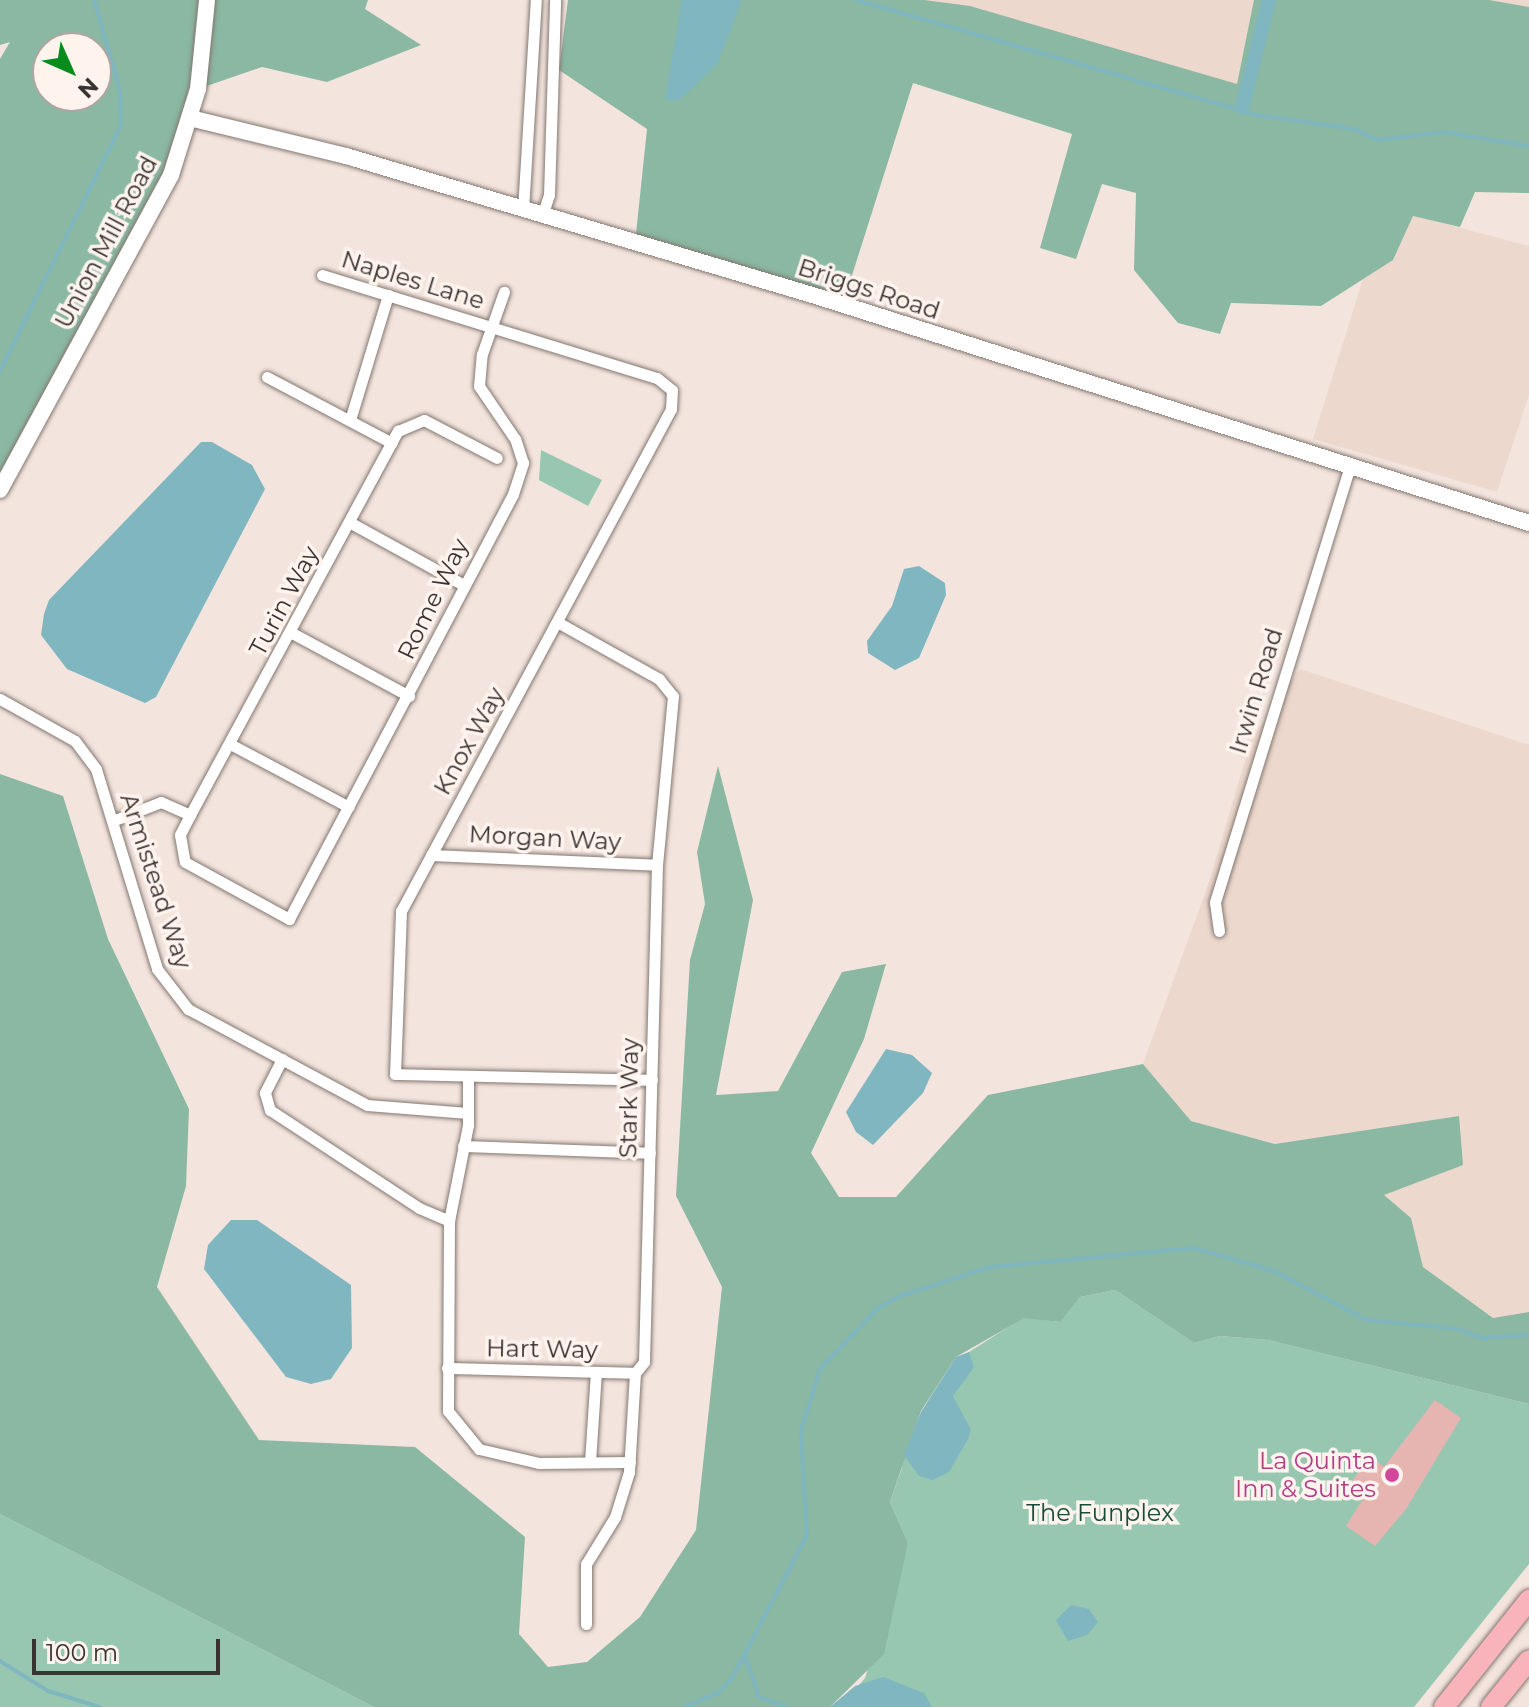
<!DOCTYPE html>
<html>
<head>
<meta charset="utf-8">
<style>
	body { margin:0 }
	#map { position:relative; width:1529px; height:1707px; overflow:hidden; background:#f3e5de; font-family:Montserrat,sans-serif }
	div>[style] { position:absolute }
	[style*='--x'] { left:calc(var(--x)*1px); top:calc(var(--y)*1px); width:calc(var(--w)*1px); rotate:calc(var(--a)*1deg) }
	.built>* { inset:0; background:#ecd8cd }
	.green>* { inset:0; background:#98c7b1 }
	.forest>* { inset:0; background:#8ab8a2 }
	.water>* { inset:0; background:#7fb6bf }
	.stream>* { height:4px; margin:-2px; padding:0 2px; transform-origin:2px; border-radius:2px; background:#7fb6bf }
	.canal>* { height:14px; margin:-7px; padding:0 7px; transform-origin:7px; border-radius:7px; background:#7fb6bf }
	.building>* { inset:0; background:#e6b4b1 }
	.roads { filter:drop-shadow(0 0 2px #837771) drop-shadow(0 0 2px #837771) }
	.street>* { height:11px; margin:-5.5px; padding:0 5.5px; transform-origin:5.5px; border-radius:5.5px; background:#fff }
	.secondary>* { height:16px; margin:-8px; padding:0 8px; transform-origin:8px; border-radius:8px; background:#fff }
	.highway>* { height:20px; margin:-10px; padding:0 10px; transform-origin:10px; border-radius:10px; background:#f9b4bb }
	.dots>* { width:22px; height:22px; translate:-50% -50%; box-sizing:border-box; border:4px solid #fef3ed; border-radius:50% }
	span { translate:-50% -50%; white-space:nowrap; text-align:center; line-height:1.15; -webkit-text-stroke:7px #fef3ed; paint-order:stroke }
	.street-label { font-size:24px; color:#393331 }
	.hotel-label { font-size:24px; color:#b23c85 }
	.right { translate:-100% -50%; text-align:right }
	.park-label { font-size:24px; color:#124e38 }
	.north { position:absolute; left:32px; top:32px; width:80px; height:80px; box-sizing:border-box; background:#fef3ed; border:2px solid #afa6a2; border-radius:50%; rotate:135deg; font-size:22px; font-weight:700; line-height:32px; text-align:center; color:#393331 }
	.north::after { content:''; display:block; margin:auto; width:28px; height:36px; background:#078d1c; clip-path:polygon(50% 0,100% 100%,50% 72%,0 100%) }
	.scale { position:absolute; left:32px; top:1639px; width:188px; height:36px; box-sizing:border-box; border:4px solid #393331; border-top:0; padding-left:10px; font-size:24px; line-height:28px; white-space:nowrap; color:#393331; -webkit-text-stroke:6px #fef3ed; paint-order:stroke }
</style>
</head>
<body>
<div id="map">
	<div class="built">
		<i style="clip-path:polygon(838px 0,1529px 0,1529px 184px)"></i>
		<i style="clip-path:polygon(1413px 215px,1529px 246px,1529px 395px,1497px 492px,1313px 439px,1363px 279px,1393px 260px)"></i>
		<i style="clip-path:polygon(1300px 669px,1529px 745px,1529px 1312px,1493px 1318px,1423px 1267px,1411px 1218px,1384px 1195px,1459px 1116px,1275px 1144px,1191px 1121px,1143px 1064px,1208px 885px,1251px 740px)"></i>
	</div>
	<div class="green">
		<i style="clip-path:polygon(541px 450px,602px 480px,588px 506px,539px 480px)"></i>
		<i style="clip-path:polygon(1115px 1290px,1194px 1343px,1220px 1336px,1268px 1340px,1529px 1404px,1529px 1564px,1414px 1707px,841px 1707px,865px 1678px,908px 1543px,890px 1502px,902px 1468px,899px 1455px,969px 1352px,1024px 1317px,1059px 1322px,1080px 1297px)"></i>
		<i style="clip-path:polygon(0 1514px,374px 1707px,0 1707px)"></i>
	</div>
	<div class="forest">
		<i style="clip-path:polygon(evenodd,0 0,368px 0,365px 9px,421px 45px,327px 82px,262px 67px,198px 89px,187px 129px,0 486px,0 59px,10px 42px,0 45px,0 0,48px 48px,96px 48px,96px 96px,48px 96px,48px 48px)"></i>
		<i style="clip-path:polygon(568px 0,924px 0,970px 6px,1237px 84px,1254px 0,1489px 0,1529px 7px,1529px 193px,1475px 192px,1460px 227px,1413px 216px,1393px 260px,1321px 306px,1231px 303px,1220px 334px,1178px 323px,1134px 270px,1136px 193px,1102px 184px,1076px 259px,1040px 248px,1072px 134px,913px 83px,841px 310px,635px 243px,647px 129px,559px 70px)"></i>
		<i style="clip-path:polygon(718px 766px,753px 900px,716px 1095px,778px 1091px,842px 972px,886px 964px,864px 1039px,811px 1153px,839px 1197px,896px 1197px,988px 1095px,1143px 1064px,1191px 1121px,1275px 1144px,1459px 1116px,1463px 1165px,1384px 1195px,1411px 1218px,1423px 1267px,1493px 1318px,1529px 1312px,1529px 1404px,1268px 1340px,1220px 1336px,1194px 1343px,1115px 1290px,1080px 1297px,1060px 1322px,1024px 1318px,956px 1357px,921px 1411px,890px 1502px,908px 1543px,884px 1654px,830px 1707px,374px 1707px,0 1514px,0 774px,63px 796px,108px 939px,189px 1109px,186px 1186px,157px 1287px,259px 1440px,415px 1447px,525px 1537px,519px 1634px,548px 1667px,587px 1662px,640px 1617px,696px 1530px,722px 1287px,676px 1196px,690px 960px,705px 904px,697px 852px)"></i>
	</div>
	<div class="water">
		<i style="clip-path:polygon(682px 0,742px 0,717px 64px,679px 101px,665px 99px)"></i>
		<i style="clip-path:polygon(201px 442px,212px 442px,252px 465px,265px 489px,156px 697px,145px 703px,67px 669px,41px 635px,44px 614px,49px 600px)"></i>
		<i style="clip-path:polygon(919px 566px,945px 583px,946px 595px,919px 658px,895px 670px,868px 653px,867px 641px,892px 606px,904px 569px)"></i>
		<i style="clip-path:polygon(886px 1049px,912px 1055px,932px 1073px,923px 1093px,873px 1145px,856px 1132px,846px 1112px)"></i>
		<i style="clip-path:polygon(231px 1220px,257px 1220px,351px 1285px,352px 1348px,331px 1379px,311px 1384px,286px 1377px,204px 1269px,208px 1245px)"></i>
		<i style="clip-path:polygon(969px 1352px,974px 1367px,953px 1396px,971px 1430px,967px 1441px,949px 1472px,933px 1480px,919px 1476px,904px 1455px,921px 1412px,956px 1357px)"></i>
		<i style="clip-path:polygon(1071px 1605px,1089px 1609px,1098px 1622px,1087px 1635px,1068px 1641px,1056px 1620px)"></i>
		<i style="clip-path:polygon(883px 1677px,924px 1693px,932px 1707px,830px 1707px,855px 1686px)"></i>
	</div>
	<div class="stream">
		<i style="--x:856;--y:0;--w:416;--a:16"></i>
		<i style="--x:1256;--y:115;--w:99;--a:8.1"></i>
		<i style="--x:1354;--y:129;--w:27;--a:24"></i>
		<i style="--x:1379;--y:140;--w:64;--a:-7.1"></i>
		<i style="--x:1443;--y:132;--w:87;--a:9.2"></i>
		<i style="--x:0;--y:371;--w:274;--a:-63.8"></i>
		<i style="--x:121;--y:125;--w:34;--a:-92"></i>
		<i style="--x:120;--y:91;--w:95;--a:-105.9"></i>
		<i style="--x:745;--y:1656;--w:43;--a:71.1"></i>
		<i style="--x:759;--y:1697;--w:29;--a:20"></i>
		<i style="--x:0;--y:1661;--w:57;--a:32"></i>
		<i style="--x:48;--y:1691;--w:54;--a:17.1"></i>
		<i style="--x:685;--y:1707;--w:36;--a:-23"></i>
		<i style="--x:718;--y:1693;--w:21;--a:-47"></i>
		<i style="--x:732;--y:1678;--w:161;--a:-62.3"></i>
		<i style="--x:807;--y:1535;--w:104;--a:-93.3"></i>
		<i style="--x:801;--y:1431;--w:65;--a:-73"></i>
		<i style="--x:820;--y:1369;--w:84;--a:-46.4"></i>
		<i style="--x:878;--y:1308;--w:25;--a:-29"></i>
		<i style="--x:900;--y:1296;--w:95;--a:-17.9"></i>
		<i style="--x:990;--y:1267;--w:205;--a:-5.3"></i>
		<i style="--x:1194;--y:1248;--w:83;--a:16"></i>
		<i style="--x:1274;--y:1271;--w:105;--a:27.8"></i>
		<i style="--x:1367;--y:1320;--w:91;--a:5.6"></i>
		<i style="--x:1458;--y:1329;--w:26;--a:21"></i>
		<i style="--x:1482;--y:1338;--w:47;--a:-3.7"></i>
	</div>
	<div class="canal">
		<i style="--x:1242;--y:108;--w:111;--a:-76"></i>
	</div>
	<div class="building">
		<i style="clip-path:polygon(1435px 1400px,1461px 1418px,1406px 1509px,1375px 1546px,1346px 1526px,1363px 1499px,1351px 1491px,1351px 1483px,1369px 1456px,1384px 1467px)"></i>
	</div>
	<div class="roads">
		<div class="street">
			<i style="--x:523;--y:210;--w:210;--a:-86.5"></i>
			<i style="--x:542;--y:216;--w:22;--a:-72"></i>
			<i style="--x:549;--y:195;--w:195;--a:-88.2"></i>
			<i style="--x:322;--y:275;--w:350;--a:17.1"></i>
			<i style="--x:657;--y:378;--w:19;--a:39"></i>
			<i style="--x:672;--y:390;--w:19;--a:93"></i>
			<i style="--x:671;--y:409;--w:570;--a:118.27"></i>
			<i style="--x:401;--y:911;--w:163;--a:92.1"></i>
			<i style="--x:395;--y:1074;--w:257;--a:1.3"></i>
			<i style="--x:267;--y:377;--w:141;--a:27.8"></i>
			<i style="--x:350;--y:420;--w:131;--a:-73.1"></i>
			<i style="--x:351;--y:523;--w:127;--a:28.8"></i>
			<i style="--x:559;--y:623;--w:115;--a:29.2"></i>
			<i style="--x:659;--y:679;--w:22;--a:51"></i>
			<i style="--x:673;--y:696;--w:170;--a:95.4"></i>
			<i style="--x:657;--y:865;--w:497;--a:91.5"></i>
			<i style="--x:644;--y:1362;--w:14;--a:129"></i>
			<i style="--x:635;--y:1373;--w:99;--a:93.5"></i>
			<i style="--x:629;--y:1472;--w:47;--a:107.3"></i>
			<i style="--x:615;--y:1517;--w:55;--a:121.7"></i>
			<i style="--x:586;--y:1564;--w:60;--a:90"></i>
			<i style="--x:292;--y:633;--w:133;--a:28.3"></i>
			<i style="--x:0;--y:699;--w:86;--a:29.2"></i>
			<i style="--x:75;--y:741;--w:35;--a:53"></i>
			<i style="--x:96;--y:769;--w:209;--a:73"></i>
			<i style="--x:157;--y:969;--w:51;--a:52.2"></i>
			<i style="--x:188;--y:1009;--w:203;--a:28.2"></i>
			<i style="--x:367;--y:1105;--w:101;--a:4.5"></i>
			<i style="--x:232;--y:745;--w:132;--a:27.9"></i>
			<i style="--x:190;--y:815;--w:22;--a:117"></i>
			<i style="--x:180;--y:835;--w:27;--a:80"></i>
			<i style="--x:185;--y:862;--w:119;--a:28.7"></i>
			<i style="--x:289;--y:919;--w:480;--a:-62.2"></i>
			<i style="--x:513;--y:494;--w:33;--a:-72"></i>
			<i style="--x:523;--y:463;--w:25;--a:-108"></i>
			<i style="--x:515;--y:439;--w:64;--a:-124.2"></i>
			<i style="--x:479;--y:386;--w:32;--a:-85"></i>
			<i style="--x:482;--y:354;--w:66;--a:-70.5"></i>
			<i style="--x:115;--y:820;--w:49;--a:-21.4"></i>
			<i style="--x:161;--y:802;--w:32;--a:24"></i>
			<i style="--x:190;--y:815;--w:437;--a:-61.6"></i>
			<i style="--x:398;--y:431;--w:28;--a:-23"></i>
			<i style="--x:424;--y:420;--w:82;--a:27.5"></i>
			<i style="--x:431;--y:855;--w:226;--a:2.5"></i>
			<i style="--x:1219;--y:931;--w:29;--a:-98"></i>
			<i style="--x:1215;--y:902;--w:455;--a:-72.8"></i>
			<i style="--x:282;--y:1059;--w:38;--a:117"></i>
			<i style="--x:265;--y:1093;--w:18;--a:74"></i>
			<i style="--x:270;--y:1110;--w:178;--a:33.3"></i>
			<i style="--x:419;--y:1208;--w:33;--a:23"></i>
			<i style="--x:468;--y:1076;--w:49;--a:90"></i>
			<i style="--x:468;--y:1125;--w:98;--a:101.2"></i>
			<i style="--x:449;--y:1221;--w:190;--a:90.3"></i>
			<i style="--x:448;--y:1411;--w:49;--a:50.8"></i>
			<i style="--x:479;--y:1449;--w:62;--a:13.1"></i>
			<i style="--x:539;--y:1463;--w:91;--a:-0.6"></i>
			<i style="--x:463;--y:1146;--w:187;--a:2.1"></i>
			<i style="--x:447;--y:1368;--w:188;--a:1.5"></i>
			<i style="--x:590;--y:1462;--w:90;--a:-86.2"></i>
		</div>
		<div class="secondary">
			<i style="--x:190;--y:118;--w:161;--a:13.7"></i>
			<i style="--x:346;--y:156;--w:497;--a:16.6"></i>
			<i style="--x:822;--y:298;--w:742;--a:17.65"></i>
			<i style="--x:0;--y:490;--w:358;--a:-61.5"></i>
			<i style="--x:171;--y:175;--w:90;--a:-72.6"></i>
			<i style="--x:198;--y:89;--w:89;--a:-84.2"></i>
		</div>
		<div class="highway">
			<i style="--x:1444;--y:1707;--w:137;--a:-51.5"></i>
			<i style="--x:1491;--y:1707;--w:60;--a:-51"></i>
		</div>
	</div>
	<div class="dots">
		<i style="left:1392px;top:1475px;background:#d1479c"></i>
	</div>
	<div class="street-label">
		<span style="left:106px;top:242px;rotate:-62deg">Union Mill Road</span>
		<span style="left:413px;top:280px;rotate:17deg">Naples Lane</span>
		<span style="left:869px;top:289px;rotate:18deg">Briggs Road</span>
		<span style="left:433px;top:599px;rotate:-64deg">Rome Way</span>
		<span style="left:284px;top:601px;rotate:-62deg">Turin Way</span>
		<span style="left:1256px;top:691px;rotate:-73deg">Irwin Road</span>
		<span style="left:469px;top:741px;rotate:-61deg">Knox Way</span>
		<span style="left:545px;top:838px;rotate:3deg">Morgan Way</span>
		<span style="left:156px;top:881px;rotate:72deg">Armistead Way</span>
		<span style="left:629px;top:1098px;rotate:-89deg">Stark Way</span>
		<span style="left:542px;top:1349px;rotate:1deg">Hart Way</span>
	</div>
	<div class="hotel-label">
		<span class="right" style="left:1376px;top:1475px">La Quinta<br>Inn &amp; Suites</span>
	</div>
	<div class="park-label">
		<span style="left:1100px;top:1513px">The Funplex</span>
	</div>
	<div class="north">N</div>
	<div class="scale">100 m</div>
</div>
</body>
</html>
